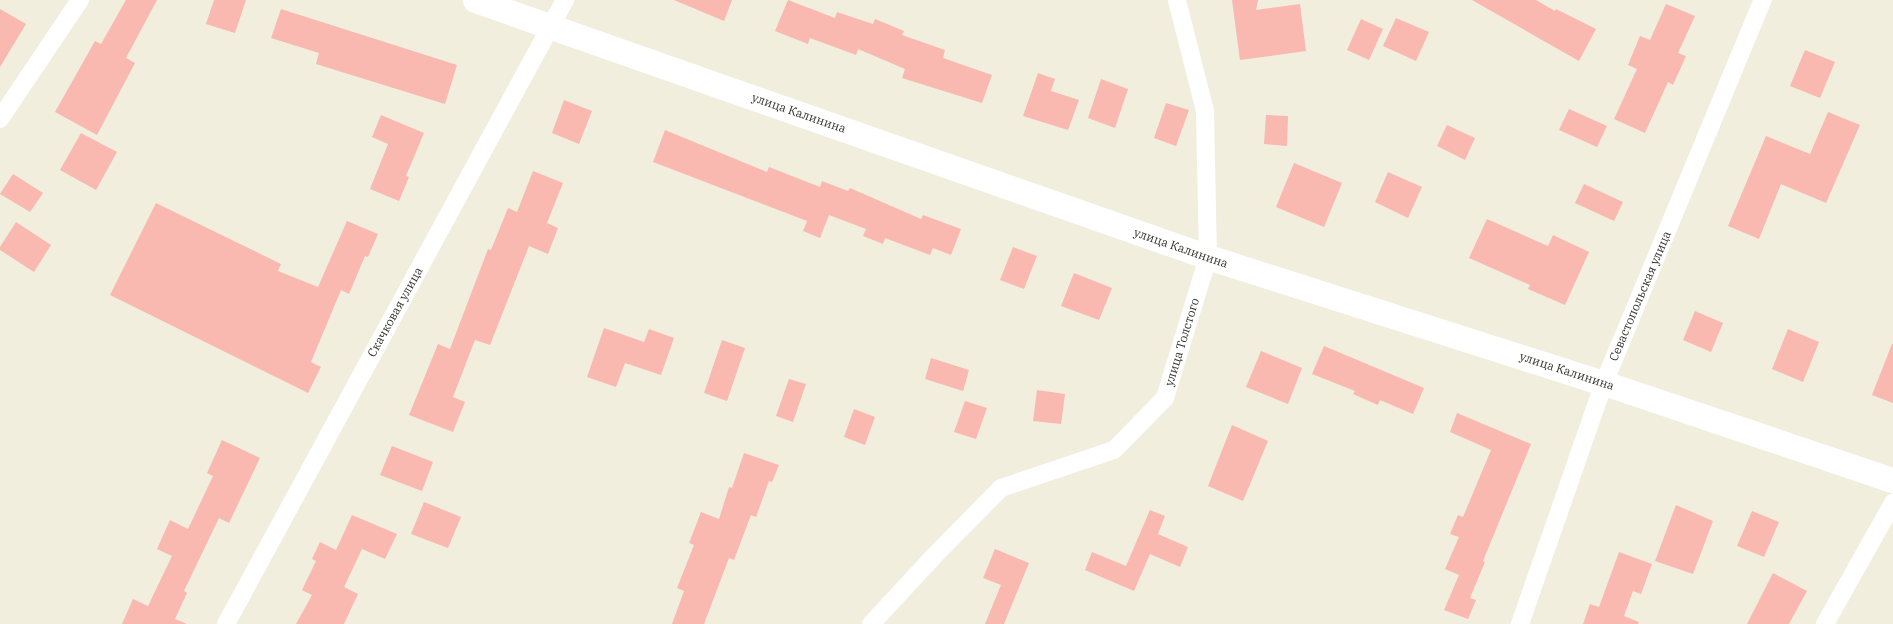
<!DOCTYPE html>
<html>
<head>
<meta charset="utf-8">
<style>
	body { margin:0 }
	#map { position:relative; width:1893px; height:624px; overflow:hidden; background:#f1eede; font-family:"IBM Plex Serif",serif }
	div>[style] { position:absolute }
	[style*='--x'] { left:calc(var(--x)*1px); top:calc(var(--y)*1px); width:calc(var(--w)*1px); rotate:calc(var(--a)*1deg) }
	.building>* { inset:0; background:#f9b8b0 }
	.street>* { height:18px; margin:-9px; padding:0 9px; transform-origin:9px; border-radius:9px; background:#fff }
	.secondary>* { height:25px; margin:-12.5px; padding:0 12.5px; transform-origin:12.5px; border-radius:12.5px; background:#fff }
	span { translate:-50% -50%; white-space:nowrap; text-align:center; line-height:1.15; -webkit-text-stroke:4px #fff; paint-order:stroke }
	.street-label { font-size:12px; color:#34332d }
</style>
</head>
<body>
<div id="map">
	<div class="building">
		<i style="clip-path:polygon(126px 0,157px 0,126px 58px,135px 63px,97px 135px,55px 112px,95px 41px,101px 44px)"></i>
		<i style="clip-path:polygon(214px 0,246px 0,235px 33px,206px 24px)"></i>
		<i style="clip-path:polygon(674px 0,732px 0,724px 21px)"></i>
		<i style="clip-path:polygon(788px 0,835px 18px,837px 12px,873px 24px,875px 19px,904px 31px,902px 35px,945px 50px,943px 58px,992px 75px,982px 103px,902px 78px,905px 69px,858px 49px,856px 55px,810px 38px,808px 44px,775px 31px)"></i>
		<i style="clip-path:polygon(1232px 0,1258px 0,1256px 10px,1300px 4px,1306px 51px,1240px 60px)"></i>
		<i style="clip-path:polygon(1472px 0,1536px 0,1555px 11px,1556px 9px,1596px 29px,1579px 61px)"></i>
		<i style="clip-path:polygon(1666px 4px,1695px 16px,1678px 53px,1686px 56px,1673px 85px,1668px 82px,1645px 133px,1614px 119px,1637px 69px,1628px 65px,1640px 36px,1650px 40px)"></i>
		<i style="clip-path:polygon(0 9px,26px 24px,0 67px)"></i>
		<i style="clip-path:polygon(281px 9px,457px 65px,445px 104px,316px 64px,319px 53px,271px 38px)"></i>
		<i style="clip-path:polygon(1396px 18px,1429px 32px,1416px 61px,1383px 46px)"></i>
		<i style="clip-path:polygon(1361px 19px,1383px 29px,1369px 60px,1347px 50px)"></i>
		<i style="clip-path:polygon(1805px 50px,1835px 62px,1820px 98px,1790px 86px)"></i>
		<i style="clip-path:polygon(1038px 73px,1055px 79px,1051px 91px,1079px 100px,1068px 130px,1023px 116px)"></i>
		<i style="clip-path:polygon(1101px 79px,1128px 89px,1115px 128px,1088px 118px)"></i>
		<i style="clip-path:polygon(564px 100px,592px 111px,579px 144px,552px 133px)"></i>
		<i style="clip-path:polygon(1166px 103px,1189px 110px,1176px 146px,1154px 138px)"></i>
		<i style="clip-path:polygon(1569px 109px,1607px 126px,1597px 147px,1559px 130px)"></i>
		<i style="clip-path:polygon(1828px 112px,1860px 125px,1826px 203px,1781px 184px,1759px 239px,1728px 226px,1766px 136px,1810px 154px)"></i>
		<i style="clip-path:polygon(381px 115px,424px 133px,406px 176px,409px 177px,399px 201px,370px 189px,388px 144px,372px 137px)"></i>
		<i style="clip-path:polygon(1266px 115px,1288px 116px,1287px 146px,1264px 144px)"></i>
		<i style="clip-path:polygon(1447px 125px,1475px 138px,1465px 160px,1437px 146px)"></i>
		<i style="clip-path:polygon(665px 130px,767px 172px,769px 167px,820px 187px,822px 181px,848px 191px,850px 188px,921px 219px,923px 215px,961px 229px,951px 255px,933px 248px,930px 255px,885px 238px,883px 244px,863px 236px,866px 229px,829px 215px,820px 238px,803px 231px,807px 221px,653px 162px)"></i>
		<i style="clip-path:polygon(81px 133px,117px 152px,96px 190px,60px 170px)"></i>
		<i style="clip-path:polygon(1294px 163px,1342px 183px,1324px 227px,1276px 207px)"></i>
		<i style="clip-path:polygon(533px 171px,563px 183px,547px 223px,558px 228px,548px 254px,529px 246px,490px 345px,475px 340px,453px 397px,465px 402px,453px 432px,409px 415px,438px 344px,450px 349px,488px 249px,491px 250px,508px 208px,517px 212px)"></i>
		<i style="clip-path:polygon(1388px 172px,1422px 187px,1408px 218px,1375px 202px)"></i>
		<i style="clip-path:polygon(13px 174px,43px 193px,30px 212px,0 194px)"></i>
		<i style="clip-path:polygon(1584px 184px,1623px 202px,1614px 221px,1575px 203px)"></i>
		<i style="clip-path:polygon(156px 203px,281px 264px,278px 271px,318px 287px,347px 221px,378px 234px,368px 257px,365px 256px,349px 294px,341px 290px,311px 362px,321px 367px,308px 393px,110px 295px)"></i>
		<i style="clip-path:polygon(1487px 219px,1548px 246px,1553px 235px,1589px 252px,1565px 305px,1528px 289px,1530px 285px,1469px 258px)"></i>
		<i style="clip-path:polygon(16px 222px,51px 245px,34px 272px,0 250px,0 247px)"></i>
		<i style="clip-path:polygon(1013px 247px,1037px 256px,1024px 289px,1000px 280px)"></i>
		<i style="clip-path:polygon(1074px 273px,1112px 288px,1099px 320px,1061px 306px)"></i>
		<i style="clip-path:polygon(1695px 311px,1723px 323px,1711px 352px,1683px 340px)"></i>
		<i style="clip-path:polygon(604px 328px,644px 342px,649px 329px,674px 338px,661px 375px,625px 363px,616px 387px,587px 377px)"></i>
		<i style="clip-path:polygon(1788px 329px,1819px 342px,1803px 382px,1772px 369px)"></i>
		<i style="clip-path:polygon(722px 340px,745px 348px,727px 401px,704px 393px)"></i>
		<i style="clip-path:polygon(1892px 344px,1893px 344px,1893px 403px,1872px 395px)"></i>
		<i style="clip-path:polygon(1324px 346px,1424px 388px,1413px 414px,1380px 400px,1378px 405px,1353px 394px,1355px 391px,1312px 374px)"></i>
		<i style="clip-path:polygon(1261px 351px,1302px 368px,1288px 404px,1246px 387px)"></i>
		<i style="clip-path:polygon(931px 358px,969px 370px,963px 391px,925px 379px)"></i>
		<i style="clip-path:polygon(789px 379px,806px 384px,793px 422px,776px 416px)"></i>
		<i style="clip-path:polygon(1037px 390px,1065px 394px,1061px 424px,1033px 421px)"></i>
		<i style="clip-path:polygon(965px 401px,987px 408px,976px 439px,954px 432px)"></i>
		<i style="clip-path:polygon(854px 409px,875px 417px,865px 445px,844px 437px)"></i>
		<i style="clip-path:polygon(1457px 413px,1531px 444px,1483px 561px,1485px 562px,1470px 598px,1476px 600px,1468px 619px,1444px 610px,1459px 575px,1445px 569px,1459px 537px,1450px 534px,1458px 515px,1463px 517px,1491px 450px,1450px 432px)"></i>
		<i style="clip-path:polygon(1232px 425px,1268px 441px,1243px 501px,1208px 486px)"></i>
		<i style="clip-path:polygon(222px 440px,260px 458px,229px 523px,219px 518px,184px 591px,187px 593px,175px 619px,187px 624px,122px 624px,133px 599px,148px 606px,172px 556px,157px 549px,170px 520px,188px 529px,213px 476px,207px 473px)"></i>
		<i style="clip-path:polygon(392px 446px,433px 462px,422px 491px,380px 475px)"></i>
		<i style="clip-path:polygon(744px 453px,779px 465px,772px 482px,769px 481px,756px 517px,751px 515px,734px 560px,729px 558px,704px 624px,672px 624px,684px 591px,677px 588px,694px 545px,689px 543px,701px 512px,719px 519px,729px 487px,732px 488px)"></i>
		<i style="clip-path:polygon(424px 502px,461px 517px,448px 548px,411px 534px)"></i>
		<i style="clip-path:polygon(1676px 505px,1713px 521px,1693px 574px,1655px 561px)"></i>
		<i style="clip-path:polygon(1150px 510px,1165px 516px,1158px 534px,1188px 547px,1180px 567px,1150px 554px,1134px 591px,1085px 570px,1092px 552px,1126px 566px)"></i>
		<i style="clip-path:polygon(1752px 511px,1779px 522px,1764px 557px,1737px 546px)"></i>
		<i style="clip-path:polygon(352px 515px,397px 534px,385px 559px,362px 549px,344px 587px,358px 594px,344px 624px,296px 624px,312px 595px,302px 590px,316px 561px,312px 559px,320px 542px,336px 550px)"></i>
		<i style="clip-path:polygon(995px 549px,1029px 563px,1004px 624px,985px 624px,1001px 585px,983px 578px)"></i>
		<i style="clip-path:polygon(1619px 552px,1652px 564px,1641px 594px,1633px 591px,1624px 616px,1639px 622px,1638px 624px,1583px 624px,1590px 604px,1599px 607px)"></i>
		<i style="clip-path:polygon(1773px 573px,1807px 591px,1789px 624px,1747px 624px)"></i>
	</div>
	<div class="street">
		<i style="--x:0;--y:119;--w:143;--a:-56.1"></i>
		<i style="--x:226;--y:624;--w:710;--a:-61.49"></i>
		<i style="--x:871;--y:624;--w:93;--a:-47.2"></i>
		<i style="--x:934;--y:556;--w:95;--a:-45.4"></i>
		<i style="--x:1001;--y:488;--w:119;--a:-18.6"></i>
		<i style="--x:1114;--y:450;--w:73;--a:-45.6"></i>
		<i style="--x:1165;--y:398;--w:147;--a:-73"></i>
		<i style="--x:1208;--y:257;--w:146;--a:-91.2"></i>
		<i style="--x:1205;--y:111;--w:114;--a:-104.2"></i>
		<i style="--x:1520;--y:624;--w:255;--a:-70.8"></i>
		<i style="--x:1604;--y:383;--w:415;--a:-67.5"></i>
		<i style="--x:1825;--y:624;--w:139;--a:-60.7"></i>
	</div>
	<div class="secondary">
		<i style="--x:475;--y:0;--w:777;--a:19.32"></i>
		<i style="--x:1208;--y:257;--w:416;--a:17.7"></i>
		<i style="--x:1604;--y:383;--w:305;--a:18.6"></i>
	</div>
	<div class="street-label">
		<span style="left:799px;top:113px;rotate:19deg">улица Калинина</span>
		<span style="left:1181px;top:248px;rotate:19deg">улица Калинина</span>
		<span style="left:1640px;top:296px;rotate:-67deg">Севастопольская улица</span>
		<span style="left:395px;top:312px;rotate:-61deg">Скачковая улица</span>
		<span style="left:1182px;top:342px;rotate:-73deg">улица Толстого</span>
		<span style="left:1567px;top:371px;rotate:18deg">улица Калинина</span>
	</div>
</div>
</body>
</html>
